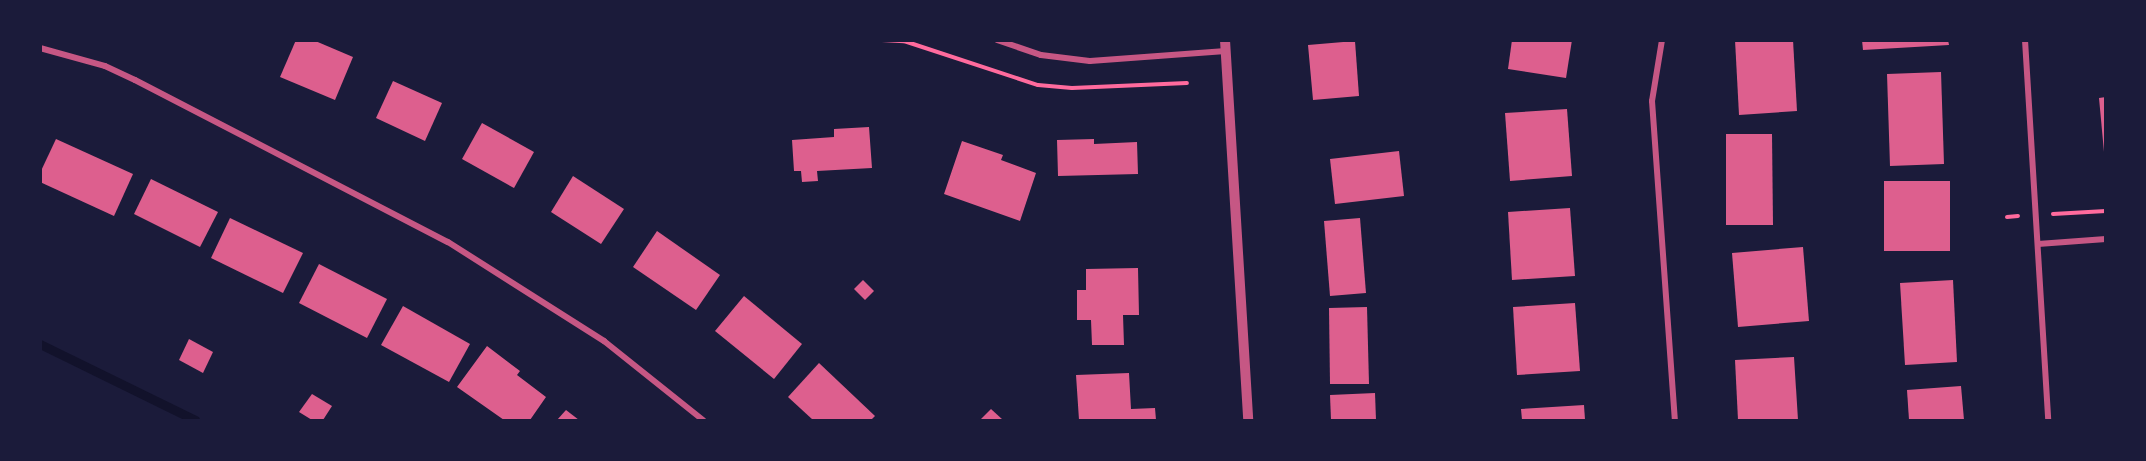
<!DOCTYPE html>
<html>
<head>
<meta charset="utf-8">
<style>
	body { margin:0 }
	#map { position:relative; width:2146px; height:461px; overflow:hidden; background:#1b1b3a; font-family:Figtree,sans-serif }
	div>[style] { position:absolute }
	[style*='--x'] { left:calc(var(--x)*1px); top:calc(var(--y)*1px); width:calc(var(--w)*1px); rotate:calc(var(--a)*1deg) }
	.stream>* { height:9px; margin:-4.5px; padding:0 4.5px; transform-origin:4.5px; border-radius:4.5px; background:#12122b }
	.building>* { inset:0; background:#dd5f8e }
	.path>* { height:4px; margin:-2px; padding:0 2px; transform-origin:2px; border-radius:2px; background:#ff6b9d }
	.minor>* { height:6px; margin:-3px; padding:0 3px; transform-origin:3px; border-radius:3px; background:#c65784 }
	.tertiary>* { height:10px; margin:-5px; padding:0 5px; transform-origin:5px; border-radius:5px; background:#c65784 }
	span { translate:-50% -50%; white-space:nowrap; text-align:center; line-height:1.15; -webkit-text-stroke:6px #1b1b3a; paint-order:stroke }
	.frame { position:absolute; inset:0; border:42px solid #1b1b3a; pointer-events:none }
</style>
</head>
<body>
<div id="map">
	<div class="stream">
		<i style="--x:40;--y:344;--w:173;--a:26.1"></i>
	</div>
	<div class="building">
		<i style="clip-path:polygon(296px 40px,313px 40px,353px 57px,335px 100px,280px 77px)"></i>
		<i style="clip-path:polygon(1512px 40px,1572px 40px,1566px 78px,1508px 69px)"></i>
		<i style="clip-path:polygon(1735px 40px,1793px 40px,1797px 111px,1739px 115px)"></i>
		<i style="clip-path:polygon(1862px 40px,1948px 40px,1949px 45px,1863px 50px)"></i>
		<i style="clip-path:polygon(1355px 41px,1359px 96px,1313px 100px,1308px 45px)"></i>
		<i style="clip-path:polygon(1941px 72px,1944px 164px,1890px 166px,1887px 74px)"></i>
		<i style="clip-path:polygon(393px 81px,442px 103px,425px 141px,376px 118px)"></i>
		<i style="clip-path:polygon(2106px 97px,2106px 152px,2104px 152px,2099px 98px)"></i>
		<i style="clip-path:polygon(1567px 109px,1572px 176px,1510px 181px,1505px 113px)"></i>
		<i style="clip-path:polygon(482px 123px,534px 152px,514px 188px,462px 159px)"></i>
		<i style="clip-path:polygon(869px 127px,872px 168px,817px 171px,818px 181px,802px 182px,801px 171px,794px 171px,792px 140px,834px 137px,834px 129px)"></i>
		<i style="clip-path:polygon(1726px 134px,1772px 134px,1773px 225px,1726px 225px)"></i>
		<i style="clip-path:polygon(56px 139px,133px 174px,114px 216px,40px 182px,40px 173px)"></i>
		<i style="clip-path:polygon(1094px 139px,1094px 144px,1137px 142px,1138px 174px,1058px 176px,1057px 140px)"></i>
		<i style="clip-path:polygon(962px 141px,1003px 155px,1001px 160px,1036px 173px,1020px 221px,944px 194px)"></i>
		<i style="clip-path:polygon(1399px 151px,1404px 196px,1335px 204px,1330px 159px)"></i>
		<i style="clip-path:polygon(573px 176px,624px 209px,601px 244px,551px 212px)"></i>
		<i style="clip-path:polygon(151px 179px,218px 212px,200px 247px,134px 214px)"></i>
		<i style="clip-path:polygon(1884px 181px,1950px 181px,1950px 251px,1884px 251px)"></i>
		<i style="clip-path:polygon(1570px 208px,1575px 276px,1512px 280px,1508px 212px)"></i>
		<i style="clip-path:polygon(230px 218px,303px 253px,283px 293px,211px 258px)"></i>
		<i style="clip-path:polygon(1360px 218px,1366px 293px,1330px 296px,1324px 221px)"></i>
		<i style="clip-path:polygon(657px 231px,720px 275px,696px 310px,633px 267px)"></i>
		<i style="clip-path:polygon(1803px 247px,1809px 321px,1738px 327px,1732px 253px)"></i>
		<i style="clip-path:polygon(319px 264px,387px 299px,367px 338px,299px 303px)"></i>
		<i style="clip-path:polygon(1138px 268px,1139px 315px,1123px 315px,1124px 345px,1092px 345px,1091px 320px,1077px 320px,1077px 290px,1086px 290px,1086px 269px)"></i>
		<i style="clip-path:polygon(863px 280px,874px 291px,865px 300px,854px 289px)"></i>
		<i style="clip-path:polygon(1953px 280px,1957px 362px,1905px 365px,1900px 283px)"></i>
		<i style="clip-path:polygon(744px 296px,802px 344px,774px 379px,715px 331px)"></i>
		<i style="clip-path:polygon(1575px 303px,1580px 371px,1517px 375px,1513px 307px)"></i>
		<i style="clip-path:polygon(403px 306px,470px 344px,449px 382px,381px 345px)"></i>
		<i style="clip-path:polygon(1367px 307px,1369px 384px,1330px 384px,1329px 308px)"></i>
		<i style="clip-path:polygon(189px 339px,213px 352px,203px 373px,179px 360px)"></i>
		<i style="clip-path:polygon(487px 346px,520px 371px,517px 375px,546px 397px,530px 420px,504px 420px,457px 387px)"></i>
		<i style="clip-path:polygon(1794px 357px,1798px 420px,1738px 420px,1735px 360px)"></i>
		<i style="clip-path:polygon(819px 363px,875px 416px,871px 420px,813px 420px,788px 397px)"></i>
		<i style="clip-path:polygon(1129px 373px,1131px 409px,1155px 408px,1156px 420px,1079px 420px,1076px 375px)"></i>
		<i style="clip-path:polygon(1961px 386px,1964px 420px,1909px 420px,1907px 390px)"></i>
		<i style="clip-path:polygon(1375px 393px,1376px 420px,1331px 420px,1330px 395px)"></i>
		<i style="clip-path:polygon(312px 394px,332px 406px,323px 420px,312px 420px,299px 412px)"></i>
		<i style="clip-path:polygon(1584px 405px,1585px 420px,1522px 420px,1521px 409px)"></i>
		<i style="clip-path:polygon(991px 409px,1003px 420px,980px 420px)"></i>
		<i style="clip-path:polygon(566px 410px,579px 420px,557px 420px)"></i>
	</div>
	<div class="path">
		<i style="--x:882;--y:40;--w:22;--a:3"></i>
		<i style="--x:904;--y:41;--w:141;--a:18.2"></i>
		<i style="--x:1038;--y:85;--w:34;--a:5"></i>
		<i style="--x:1072;--y:88;--w:115;--a:-2.5"></i>
		<i style="--x:2053;--y:214;--w:53;--a:-3.2"></i>
		<i style="--x:2007;--y:217;--w:11;--a:-5"></i>
	</div>
	<div class="minor">
		<i style="--x:997;--y:40;--w:46;--a:18.8"></i>
		<i style="--x:1041;--y:55;--w:49;--a:7"></i>
		<i style="--x:1090;--y:61;--w:136;--a:-4.2"></i>
		<i style="--x:1662;--y:40;--w:62;--a:99.3"></i>
		<i style="--x:1652;--y:101;--w:320;--a:85.9"></i>
		<i style="--x:2025;--y:40;--w:381;--a:86.5"></i>
		<i style="--x:40;--y:48;--w:67;--a:15.5"></i>
		<i style="--x:105;--y:66;--w:33;--a:25"></i>
		<i style="--x:135;--y:80;--w:352;--a:27.4"></i>
		<i style="--x:448;--y:242;--w:185;--a:32.4"></i>
		<i style="--x:604;--y:341;--w:127;--a:38.6"></i>
		<i style="--x:2038;--y:244;--w:68;--a:-4.2"></i>
	</div>
	<div class="tertiary">
		<i style="--x:1225;--y:40;--w:381;--a:86.5"></i>
	</div>
	<div class="frame"></div>
</div>
</body>
</html>
